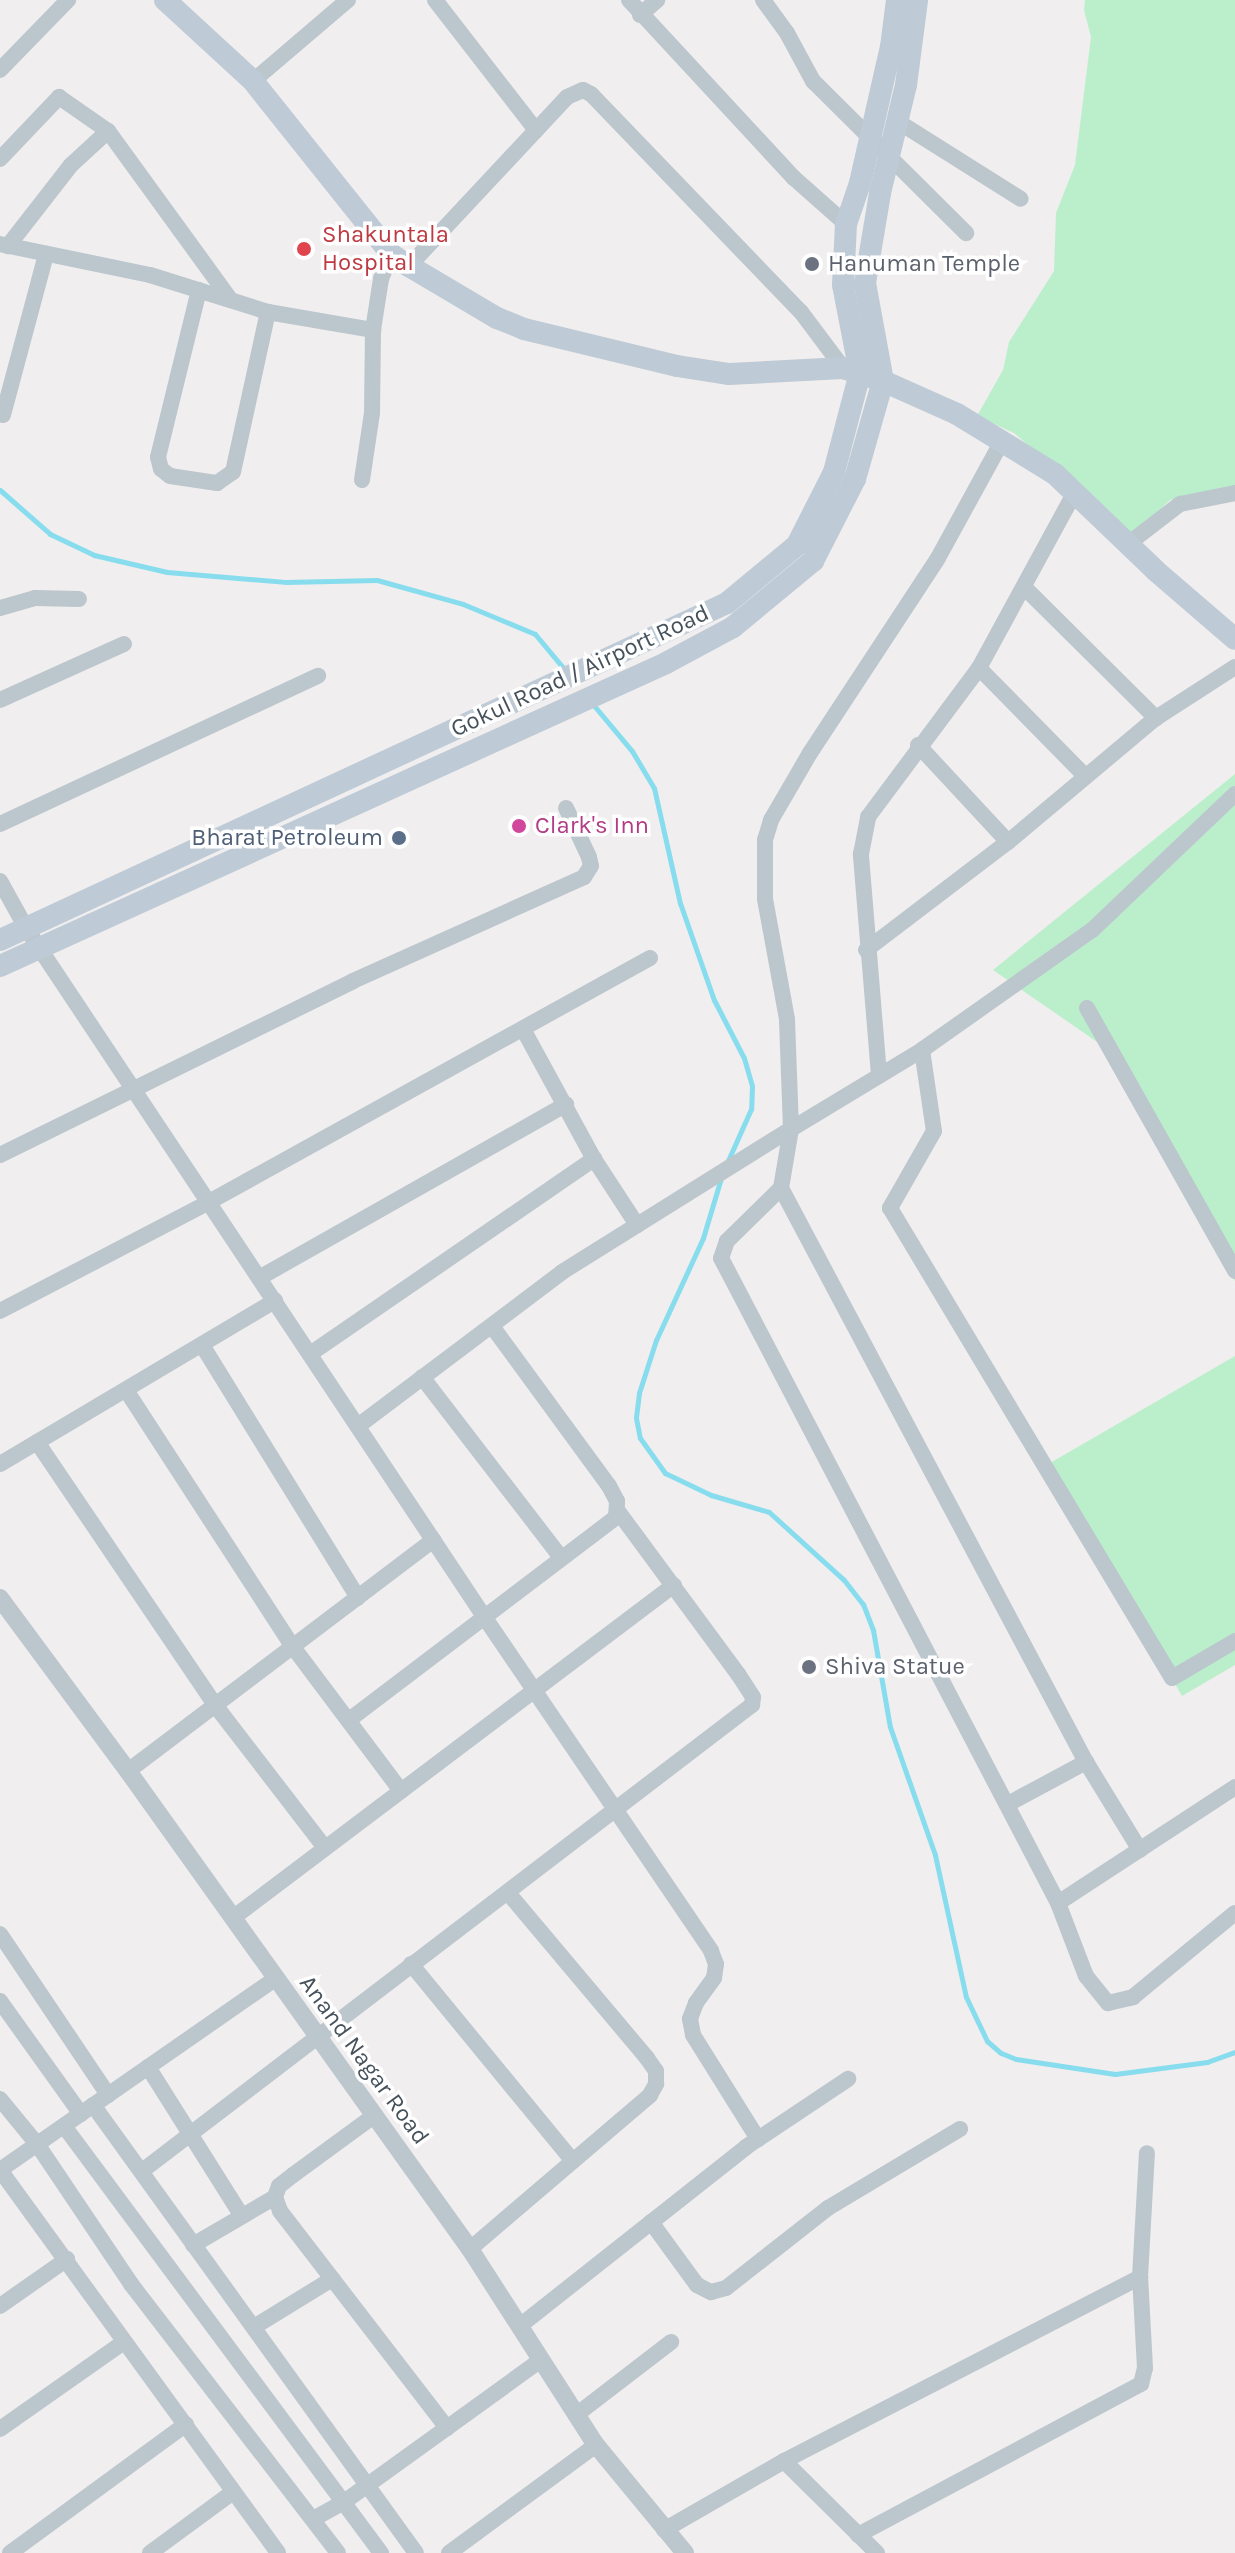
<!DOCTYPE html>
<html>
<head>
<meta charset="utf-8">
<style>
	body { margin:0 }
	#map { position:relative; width:1235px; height:2553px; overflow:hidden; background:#f0eeee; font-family:Karla,sans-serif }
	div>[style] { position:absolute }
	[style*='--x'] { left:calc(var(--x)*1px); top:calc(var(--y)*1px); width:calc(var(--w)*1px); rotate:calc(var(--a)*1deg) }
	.green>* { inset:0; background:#bbefcc }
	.stream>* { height:5px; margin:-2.5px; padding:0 2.5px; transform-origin:2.5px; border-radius:2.5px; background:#87dded }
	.minor>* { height:16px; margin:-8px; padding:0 8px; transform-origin:8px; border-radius:8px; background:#bcc6cd }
	.tertiary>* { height:18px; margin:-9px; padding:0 9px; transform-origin:9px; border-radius:9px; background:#bcc6cd }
	.secondary>* { height:22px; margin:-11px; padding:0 11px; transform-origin:11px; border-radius:11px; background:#becad5 }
	.dots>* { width:22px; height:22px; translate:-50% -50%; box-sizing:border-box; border:4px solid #fff; border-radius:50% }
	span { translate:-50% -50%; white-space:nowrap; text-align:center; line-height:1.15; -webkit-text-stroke:7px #fff; paint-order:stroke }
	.health-label { font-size:24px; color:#be3a42 }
	.left { translate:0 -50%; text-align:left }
	.worship-label { font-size:24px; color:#5b616d }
	.street-label { font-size:24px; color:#46525b }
	.hotel-label { font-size:24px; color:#b23c85 }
	.service-label { font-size:24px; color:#4e5e75 }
	.right { translate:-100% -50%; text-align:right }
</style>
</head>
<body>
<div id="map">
	<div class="green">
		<i style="clip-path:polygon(1085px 0,1235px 0,1235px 486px,1170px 500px,1133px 535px,1014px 433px,977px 416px,1003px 370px,1009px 342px,1054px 271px,1056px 213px,1075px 165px,1091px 37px,1084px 10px)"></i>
		<i style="clip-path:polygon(1235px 774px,1235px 1281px,1116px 1055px,993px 970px)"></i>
		<i style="clip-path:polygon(1235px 1356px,1235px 1665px,1182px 1696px,1050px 1463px)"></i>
	</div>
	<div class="stream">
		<i style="--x:0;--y:490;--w:67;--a:41.3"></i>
		<i style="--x:50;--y:534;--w:49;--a:25.5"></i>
		<i style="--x:94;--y:555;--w:75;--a:13.1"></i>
		<i style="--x:167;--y:572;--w:118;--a:4.8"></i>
		<i style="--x:285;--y:582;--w:92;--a:-1.2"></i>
		<i style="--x:377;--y:580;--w:89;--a:15.6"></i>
		<i style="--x:463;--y:604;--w:78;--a:22.6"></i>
		<i style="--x:535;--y:634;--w:47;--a:50.2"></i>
		<i style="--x:591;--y:702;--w:64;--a:50.1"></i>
		<i style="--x:632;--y:751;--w:43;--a:59.3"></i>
		<i style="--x:654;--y:788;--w:118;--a:77.3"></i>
		<i style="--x:680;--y:903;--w:103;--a:70.7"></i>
		<i style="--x:714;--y:1000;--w:65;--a:62.7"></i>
		<i style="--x:744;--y:1058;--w:29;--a:74"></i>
		<i style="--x:752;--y:1086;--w:23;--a:92"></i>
		<i style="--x:751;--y:1109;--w:61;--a:114.1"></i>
		<i style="--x:721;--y:1178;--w:63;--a:106.7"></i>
		<i style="--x:703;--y:1238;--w:112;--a:114.7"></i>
		<i style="--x:656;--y:1340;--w:56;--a:107.8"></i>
		<i style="--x:639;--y:1393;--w:25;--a:97"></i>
		<i style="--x:636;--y:1418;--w:20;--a:79"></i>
		<i style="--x:640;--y:1438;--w:43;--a:54.5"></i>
		<i style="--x:665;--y:1473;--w:51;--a:25.6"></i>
		<i style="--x:711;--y:1495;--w:60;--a:16.3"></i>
		<i style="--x:769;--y:1512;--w:101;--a:42.2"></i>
		<i style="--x:844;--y:1580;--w:31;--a:52"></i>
		<i style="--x:863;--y:1604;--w:28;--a:69"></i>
		<i style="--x:873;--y:1630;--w:98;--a:80.1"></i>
		<i style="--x:890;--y:1727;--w:136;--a:70.6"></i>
		<i style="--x:935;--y:1855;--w:145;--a:77.7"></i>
		<i style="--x:966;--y:1997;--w:49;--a:64.5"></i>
		<i style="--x:987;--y:2041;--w:18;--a:41"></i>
		<i style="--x:1001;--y:2053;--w:16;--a:22"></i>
		<i style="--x:1016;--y:2059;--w:100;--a:8.6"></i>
		<i style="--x:1115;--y:2074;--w:93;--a:-7.4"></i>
		<i style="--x:1207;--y:2062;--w:30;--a:-20"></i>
	</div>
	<div class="minor">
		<i style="--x:435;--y:0;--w:165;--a:52.2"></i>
		<i style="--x:629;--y:0;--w:243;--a:47.2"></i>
		<i style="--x:794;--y:178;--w:69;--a:41.5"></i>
		<i style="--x:763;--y:0;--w:41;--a:54"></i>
		<i style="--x:787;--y:33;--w:55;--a:61.6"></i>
		<i style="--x:813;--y:81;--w:216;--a:44.8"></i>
		<i style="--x:640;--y:15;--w:23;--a:-41"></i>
		<i style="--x:0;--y:70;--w:98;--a:-45.8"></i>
		<i style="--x:253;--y:81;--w:125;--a:-40.5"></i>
		<i style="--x:897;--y:121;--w:146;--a:32.2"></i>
		<i style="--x:108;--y:131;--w:209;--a:54"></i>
		<i style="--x:0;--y:159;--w:86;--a:-46.4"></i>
		<i style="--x:59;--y:97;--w:60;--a:34.8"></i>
		<i style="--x:108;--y:131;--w:50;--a:137.4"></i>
		<i style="--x:71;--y:165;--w:103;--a:127.9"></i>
		<i style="--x:0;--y:244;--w:153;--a:11.7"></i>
		<i style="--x:150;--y:275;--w:124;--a:17.4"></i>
		<i style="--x:268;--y:312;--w:107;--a:9.7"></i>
		<i style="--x:373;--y:330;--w:52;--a:-81.1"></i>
		<i style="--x:381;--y:279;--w:27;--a:-68"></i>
		<i style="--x:409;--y:266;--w:231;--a:-46.9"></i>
		<i style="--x:567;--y:97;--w:17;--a:-24"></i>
		<i style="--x:583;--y:90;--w:9;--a:27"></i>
		<i style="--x:591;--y:94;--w:303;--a:46.1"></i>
		<i style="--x:801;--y:312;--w:70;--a:53.1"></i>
		<i style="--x:199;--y:290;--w:172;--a:103.8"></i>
		<i style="--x:158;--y:457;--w:12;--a:76"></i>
		<i style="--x:161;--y:469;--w:11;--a:38"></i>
		<i style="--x:170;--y:476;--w:48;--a:8.5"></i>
		<i style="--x:217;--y:483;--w:19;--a:-35"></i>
		<i style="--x:233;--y:472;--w:164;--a:-77.7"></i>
		<i style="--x:3;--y:415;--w:167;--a:-75"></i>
		<i style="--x:362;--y:480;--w:68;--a:-81.5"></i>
		<i style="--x:372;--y:413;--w:83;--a:-89.3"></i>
		<i style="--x:1128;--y:544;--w:66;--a:-37.6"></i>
		<i style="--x:1180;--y:504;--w:56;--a:-11.3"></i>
		<i style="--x:1025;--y:588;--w:185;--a:44.8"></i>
		<i style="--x:0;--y:608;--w:36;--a:-16"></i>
		<i style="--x:35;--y:598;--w:44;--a:1.3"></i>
		<i style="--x:979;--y:668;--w:151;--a:45.5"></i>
		<i style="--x:0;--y:700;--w:136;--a:-24.3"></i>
		<i style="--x:918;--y:745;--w:132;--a:47.1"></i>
		<i style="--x:1235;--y:794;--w:197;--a:136.4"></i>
		<i style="--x:1092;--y:930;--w:208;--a:144.8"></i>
		<i style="--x:922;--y:1050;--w:153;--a:148.9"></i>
		<i style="--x:791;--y:1129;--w:60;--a:99.6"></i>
		<i style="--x:781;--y:1188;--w:76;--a:135.5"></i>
		<i style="--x:727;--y:1241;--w:18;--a:109"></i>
		<i style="--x:721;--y:1258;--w:728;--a:62.41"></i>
		<i style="--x:1058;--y:1903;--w:212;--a:-33.2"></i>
		<i style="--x:0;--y:824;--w:351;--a:-25"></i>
		<i style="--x:0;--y:881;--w:54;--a:61"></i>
		<i style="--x:26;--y:928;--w:825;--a:56.37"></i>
		<i style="--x:483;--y:1615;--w:406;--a:55.8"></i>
		<i style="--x:711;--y:1951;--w:14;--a:69"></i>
		<i style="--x:716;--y:1964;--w:14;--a:98"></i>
		<i style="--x:714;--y:1978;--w:31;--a:126"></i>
		<i style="--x:696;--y:2003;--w:17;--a:111"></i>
		<i style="--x:690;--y:2019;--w:16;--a:79"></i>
		<i style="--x:693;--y:2035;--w:123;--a:58"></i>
		<i style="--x:866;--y:950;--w:178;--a:-37.3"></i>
		<i style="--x:1008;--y:842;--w:193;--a:-40"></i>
		<i style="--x:1156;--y:718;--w:94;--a:-32.8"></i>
		<i style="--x:1087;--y:1008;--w:302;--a:60.6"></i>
		<i style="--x:523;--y:1029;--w:148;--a:61.4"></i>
		<i style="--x:594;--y:1159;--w:79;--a:56.9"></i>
		<i style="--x:922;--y:1050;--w:82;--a:81.6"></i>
		<i style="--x:934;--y:1131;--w:89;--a:119.7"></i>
		<i style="--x:890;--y:1208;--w:548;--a:59.04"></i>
		<i style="--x:1172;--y:1678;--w:73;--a:-30.4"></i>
		<i style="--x:879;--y:1075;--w:222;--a:-94.7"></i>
		<i style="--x:861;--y:854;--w:38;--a:-79"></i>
		<i style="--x:868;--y:817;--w:186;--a:-53.3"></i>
		<i style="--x:979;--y:668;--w:200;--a:-61.4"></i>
		<i style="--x:0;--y:1155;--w:394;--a:-26.2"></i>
		<i style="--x:353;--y:981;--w:253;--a:-24.2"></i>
		<i style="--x:584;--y:877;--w:13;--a:-58"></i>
		<i style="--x:591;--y:866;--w:9;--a:-103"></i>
		<i style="--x:589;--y:857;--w:54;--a:-115.1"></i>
		<i style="--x:781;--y:1188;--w:650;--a:62.02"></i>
		<i style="--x:1086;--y:1762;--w:103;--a:58.5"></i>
		<i style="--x:259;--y:1278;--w:353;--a:-29.5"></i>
		<i style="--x:0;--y:1311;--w:236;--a:-27.5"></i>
		<i style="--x:209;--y:1202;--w:504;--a:-28.96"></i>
		<i style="--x:202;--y:1345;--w:297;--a:58.3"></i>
		<i style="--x:310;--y:1354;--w:345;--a:-34.5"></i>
		<i style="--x:422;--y:1377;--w:226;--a:52.4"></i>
		<i style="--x:126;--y:1390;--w:306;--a:57"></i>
		<i style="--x:293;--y:1647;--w:180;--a:53.1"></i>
		<i style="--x:358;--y:1426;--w:256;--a:-37"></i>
		<i style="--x:562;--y:1272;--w:270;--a:-32"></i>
		<i style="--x:791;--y:1129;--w:110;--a:-92.1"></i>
		<i style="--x:787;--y:1019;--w:122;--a:-100.4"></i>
		<i style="--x:765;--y:899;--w:59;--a:-90"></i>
		<i style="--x:765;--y:840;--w:21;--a:-73"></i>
		<i style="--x:771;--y:820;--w:78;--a:-59.8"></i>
		<i style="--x:810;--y:753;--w:233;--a:-56.7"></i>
		<i style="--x:938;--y:558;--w:133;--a:-61.3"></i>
		<i style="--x:37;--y:1442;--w:318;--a:55.9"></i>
		<i style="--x:215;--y:1705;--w:180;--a:52.4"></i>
		<i style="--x:0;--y:1464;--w:320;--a:-30.7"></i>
		<i style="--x:349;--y:1720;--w:335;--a:-37.2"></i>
		<i style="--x:616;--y:1517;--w:16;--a:-86"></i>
		<i style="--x:617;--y:1501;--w:17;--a:-118"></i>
		<i style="--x:609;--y:1486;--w:198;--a:-126.2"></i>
		<i style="--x:128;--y:1771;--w:383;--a:-37.1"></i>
		<i style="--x:1008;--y:1804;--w:89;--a:-28.3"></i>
		<i style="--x:1058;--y:1903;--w:78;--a:69"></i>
		<i style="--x:1086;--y:1976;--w:35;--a:51"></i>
		<i style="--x:1108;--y:2003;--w:26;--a:-13"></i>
		<i style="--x:1133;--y:1997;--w:132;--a:-39.5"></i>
		<i style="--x:234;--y:1917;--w:551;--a:-37.04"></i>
		<i style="--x:0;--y:1934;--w:194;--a:56.1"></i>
		<i style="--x:411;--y:1964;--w:255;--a:50.6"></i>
		<i style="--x:0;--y:2001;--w:139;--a:54.4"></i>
		<i style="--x:148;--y:2067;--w:176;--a:57.8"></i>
		<i style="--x:0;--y:2099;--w:58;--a:50.6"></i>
		<i style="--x:37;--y:2144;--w:169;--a:56.1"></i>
		<i style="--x:131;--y:2284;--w:339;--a:52.4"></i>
		<i style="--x:93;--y:2105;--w:552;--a:54.21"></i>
		<i style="--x:375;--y:2115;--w:102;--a:143.8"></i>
		<i style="--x:293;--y:2175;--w:18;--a:142"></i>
		<i style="--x:279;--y:2186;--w:12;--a:110"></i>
		<i style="--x:275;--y:2197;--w:15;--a:70"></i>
		<i style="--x:280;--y:2211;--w:274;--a:52.4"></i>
		<i style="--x:64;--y:2126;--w:532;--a:53.41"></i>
		<i style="--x:0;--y:2170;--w:473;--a:54"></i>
		<i style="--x:0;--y:2170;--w:335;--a:-34.8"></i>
		<i style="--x:142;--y:2171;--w:768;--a:-37.38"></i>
		<i style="--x:752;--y:1705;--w:8;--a:-83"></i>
		<i style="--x:753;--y:1697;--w:27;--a:-123"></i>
		<i style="--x:738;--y:1674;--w:202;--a:-126.4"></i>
		<i style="--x:651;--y:2222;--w:78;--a:53.9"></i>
		<i style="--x:697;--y:2285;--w:16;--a:27"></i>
		<i style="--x:711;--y:2292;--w:16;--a:-15"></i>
		<i style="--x:726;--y:2288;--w:130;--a:-38.1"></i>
		<i style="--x:828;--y:2208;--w:154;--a:-30.9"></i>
		<i style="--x:193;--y:2245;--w:95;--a:-30.3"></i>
		<i style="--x:470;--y:2249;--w:237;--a:-40.5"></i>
		<i style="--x:650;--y:2095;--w:13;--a:-61"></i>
		<i style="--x:656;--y:2084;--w:13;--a:-90"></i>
		<i style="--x:656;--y:2071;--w:16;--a:-125"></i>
		<i style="--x:647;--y:2058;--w:216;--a:-130.1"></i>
		<i style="--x:0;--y:2306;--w:82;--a:-35"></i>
		<i style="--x:521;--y:2325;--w:287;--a:-38.3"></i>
		<i style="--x:746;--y:2147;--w:123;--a:-33.7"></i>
		<i style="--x:254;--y:2327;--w:92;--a:-31.6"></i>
		<i style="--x:576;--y:2415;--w:120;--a:-37.5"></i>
		<i style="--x:0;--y:2429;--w:151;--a:-35.1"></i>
		<i style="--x:784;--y:2461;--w:131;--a:44.7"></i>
		<i style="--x:315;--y:2518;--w:33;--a:-29"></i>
		<i style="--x:344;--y:2502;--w:243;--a:-35.8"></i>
		<i style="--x:664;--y:2530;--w:138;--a:-29.9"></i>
		<i style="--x:784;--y:2461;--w:401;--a:-27.3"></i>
		<i style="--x:858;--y:2535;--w:321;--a:-28.1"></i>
		<i style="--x:1141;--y:2384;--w:16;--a:-76"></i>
		<i style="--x:1145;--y:2368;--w:91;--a:-93.1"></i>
		<i style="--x:1140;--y:2277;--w:124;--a:-86.8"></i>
		<i style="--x:10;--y:2553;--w:218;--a:-36.2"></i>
		<i style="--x:150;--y:2553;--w:103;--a:-36.3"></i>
		<i style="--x:449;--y:2553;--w:182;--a:-36.3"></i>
	</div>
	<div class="tertiary">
		<i style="--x:0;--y:1598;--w:215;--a:53.5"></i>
		<i style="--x:128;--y:1771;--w:588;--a:54.42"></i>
		<i style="--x:470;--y:2249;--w:233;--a:57.3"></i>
		<i style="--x:596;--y:2445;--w:140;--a:50.5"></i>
	</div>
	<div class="secondary">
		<i style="--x:165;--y:0;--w:120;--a:42.6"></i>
		<i style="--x:253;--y:81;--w:221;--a:51.4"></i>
		<i style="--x:391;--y:254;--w:22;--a:34"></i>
		<i style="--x:409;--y:266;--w:102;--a:30.6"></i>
		<i style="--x:497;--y:318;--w:29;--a:22"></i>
		<i style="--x:524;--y:329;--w:157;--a:13.6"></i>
		<i style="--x:677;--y:366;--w:53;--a:8.7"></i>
		<i style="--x:729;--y:374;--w:114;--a:-3"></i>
		<i style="--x:843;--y:368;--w:42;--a:18"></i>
		<i style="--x:883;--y:381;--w:81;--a:24"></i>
		<i style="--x:957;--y:414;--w:115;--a:31.5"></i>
		<i style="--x:1055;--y:474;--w:140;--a:43.8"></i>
		<i style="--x:1156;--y:571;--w:104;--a:40.7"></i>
		<i style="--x:0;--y:940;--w:801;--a:-24.87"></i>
		<i style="--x:727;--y:603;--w:91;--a:-39.6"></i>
		<i style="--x:797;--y:545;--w:82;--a:-63.1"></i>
		<i style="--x:834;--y:472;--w:102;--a:-75.3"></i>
		<i style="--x:860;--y:373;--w:90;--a:-100.9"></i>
		<i style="--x:843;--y:285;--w:61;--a:-87.2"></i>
		<i style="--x:846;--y:224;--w:43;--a:-71.1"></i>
		<i style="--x:860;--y:183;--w:139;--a:-77.2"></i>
		<i style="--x:891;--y:47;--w:47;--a:-82.7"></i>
		<i style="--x:0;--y:966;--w:732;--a:-24.46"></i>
		<i style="--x:666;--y:663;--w:76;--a:-28.2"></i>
		<i style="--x:733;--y:627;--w:104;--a:-39.5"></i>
		<i style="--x:813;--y:561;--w:92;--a:-62.9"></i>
		<i style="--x:855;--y:479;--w:102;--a:-74.1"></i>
		<i style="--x:883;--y:381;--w:100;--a:-100.4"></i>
		<i style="--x:865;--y:283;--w:91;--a:-80.5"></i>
		<i style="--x:880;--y:193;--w:111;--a:-76.5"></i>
		<i style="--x:906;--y:85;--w:86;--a:-82.6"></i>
	</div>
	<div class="dots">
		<i style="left:304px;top:249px;background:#e0444e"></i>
		<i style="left:812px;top:264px;background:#6b7280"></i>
		<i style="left:519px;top:826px;background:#d1479c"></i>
		<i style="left:399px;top:838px;background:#5c6f8a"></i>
		<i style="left:809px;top:1667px;background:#6b7280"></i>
	</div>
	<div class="health-label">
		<span class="left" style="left:322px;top:249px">Shakuntala<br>Hospital</span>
	</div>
	<div class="worship-label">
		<span class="left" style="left:828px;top:264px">Hanuman Temple</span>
		<span class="left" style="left:825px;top:1667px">Shiva Statue</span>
	</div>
	<div class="street-label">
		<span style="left:580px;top:671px;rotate:-25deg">Gokul Road / Airport Road</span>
		<span style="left:364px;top:2060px;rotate:54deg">Anand Nagar Road</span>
	</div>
	<div class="hotel-label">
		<span class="left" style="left:535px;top:826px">Clark's Inn</span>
	</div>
	<div class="service-label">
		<span class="right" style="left:383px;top:838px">Bharat Petroleum</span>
	</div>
</div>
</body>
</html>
